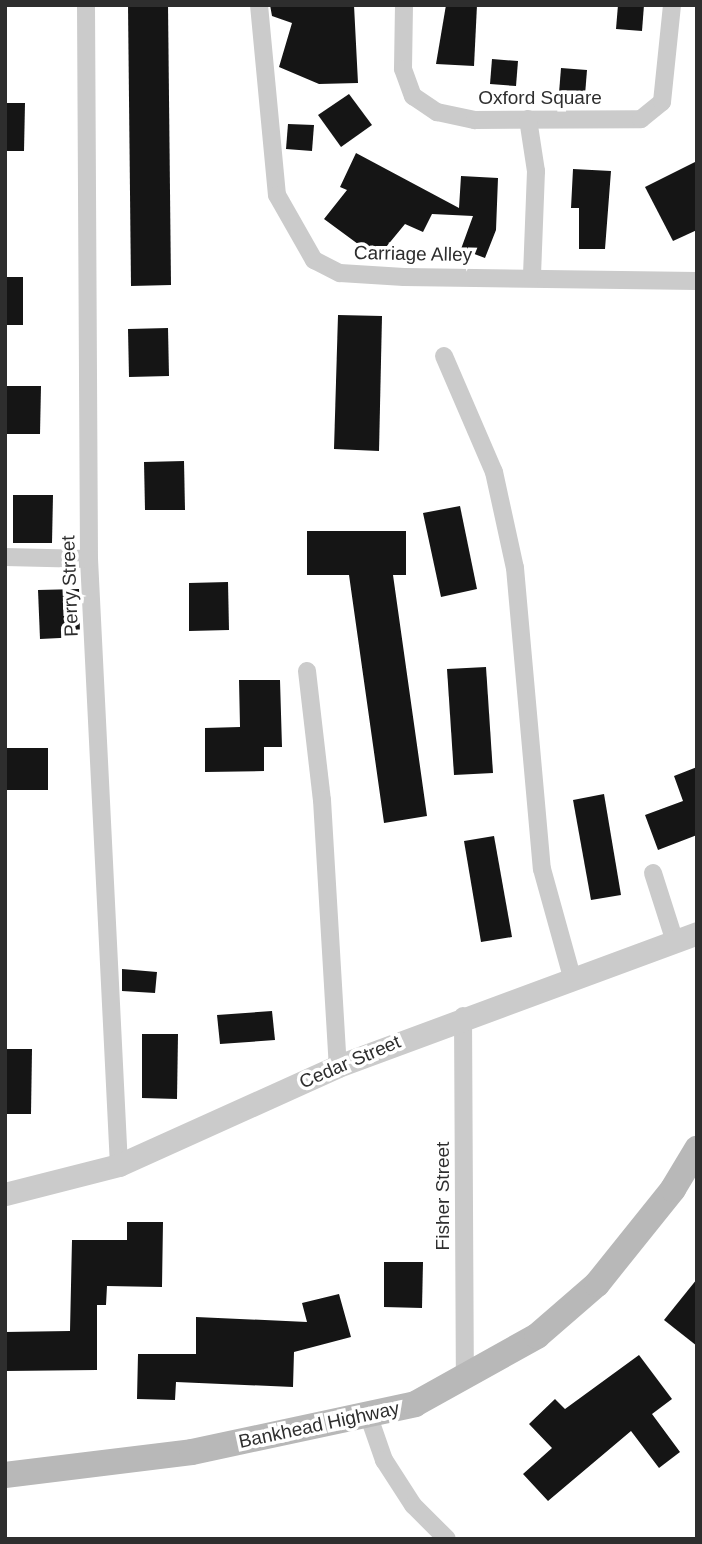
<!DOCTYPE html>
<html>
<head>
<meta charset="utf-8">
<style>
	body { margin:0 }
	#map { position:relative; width:702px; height:1544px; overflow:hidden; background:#fff; font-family:Arial,sans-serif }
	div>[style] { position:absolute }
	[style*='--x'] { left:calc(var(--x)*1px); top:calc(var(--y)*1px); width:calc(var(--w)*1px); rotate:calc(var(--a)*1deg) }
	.building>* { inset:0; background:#151515 }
	.minor>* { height:18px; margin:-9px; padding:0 9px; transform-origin:9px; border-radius:9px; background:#cbcbcb }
	.tertiary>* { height:23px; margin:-11.5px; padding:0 11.5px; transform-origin:11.5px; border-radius:11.5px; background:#cbcbcb }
	.secondary>* { height:26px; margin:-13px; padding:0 13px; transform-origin:13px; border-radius:13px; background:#b8b8b8 }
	span { translate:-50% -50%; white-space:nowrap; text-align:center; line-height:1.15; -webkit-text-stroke:7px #fff; paint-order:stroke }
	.street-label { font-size:19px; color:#2e2e2e }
	.frame { position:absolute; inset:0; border:7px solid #2e2e2e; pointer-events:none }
</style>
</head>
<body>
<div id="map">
	<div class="building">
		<i style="clip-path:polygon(128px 5px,168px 5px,171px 285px,131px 286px)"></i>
		<i style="clip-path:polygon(270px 5px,354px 5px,358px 83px,319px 84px,279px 67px,292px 23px,272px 16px)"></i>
		<i style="clip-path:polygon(446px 5px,477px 5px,474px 66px,436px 64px)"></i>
		<i style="clip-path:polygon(618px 5px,644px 5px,642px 31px,616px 29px)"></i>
		<i style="clip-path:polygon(492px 59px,518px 61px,516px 86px,490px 84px)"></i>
		<i style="clip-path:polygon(561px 68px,587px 70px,585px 95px,559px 93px)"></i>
		<i style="clip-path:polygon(349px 94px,372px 125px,341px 147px,318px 115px)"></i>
		<i style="clip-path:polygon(5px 103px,25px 103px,24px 151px,5px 151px)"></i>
		<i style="clip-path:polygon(288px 124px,314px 125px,312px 151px,286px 149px)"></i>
		<i style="clip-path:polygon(356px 153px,459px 208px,461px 176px,498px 178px,496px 230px,485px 258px,461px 249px,473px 216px,432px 214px,423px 232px,405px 224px,377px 258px,324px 219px,347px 190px,340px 187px)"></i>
		<i style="clip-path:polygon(697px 161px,697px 230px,673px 241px,645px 187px)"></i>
		<i style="clip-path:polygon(573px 169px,611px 171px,605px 249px,579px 249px,579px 208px,571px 208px)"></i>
		<i style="clip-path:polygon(5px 277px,23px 277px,23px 325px,5px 325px)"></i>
		<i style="clip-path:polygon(338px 315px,382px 316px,379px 451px,334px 449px)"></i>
		<i style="clip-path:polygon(168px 328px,169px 376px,129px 377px,128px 329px)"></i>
		<i style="clip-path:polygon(5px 386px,41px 386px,40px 434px,5px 434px)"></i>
		<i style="clip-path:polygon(184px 461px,185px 510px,145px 510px,144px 462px)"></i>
		<i style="clip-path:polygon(13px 495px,53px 495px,52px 543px,13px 543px)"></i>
		<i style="clip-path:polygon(460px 506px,477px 589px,441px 597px,423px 513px)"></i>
		<i style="clip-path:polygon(307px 531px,406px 531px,406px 575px,393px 575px,427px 816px,384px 823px,349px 575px,307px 575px)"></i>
		<i style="clip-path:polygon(228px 582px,229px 630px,189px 631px,189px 583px)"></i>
		<i style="clip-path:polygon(79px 589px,80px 637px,40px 639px,38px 590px)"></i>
		<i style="clip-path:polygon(486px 667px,493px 773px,454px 775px,447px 669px)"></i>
		<i style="clip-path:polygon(239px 680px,280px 680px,282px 747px,264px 747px,264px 771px,205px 772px,205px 728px,240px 727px)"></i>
		<i style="clip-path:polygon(5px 748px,48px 748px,48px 790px,5px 790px)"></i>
		<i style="clip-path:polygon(697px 767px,697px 835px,658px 850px,645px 815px,683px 801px,674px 776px)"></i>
		<i style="clip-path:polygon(604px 794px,621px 895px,591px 900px,573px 800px)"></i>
		<i style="clip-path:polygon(494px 836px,512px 937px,481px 942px,464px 841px)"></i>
		<i style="clip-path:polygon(122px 969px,157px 972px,155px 993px,122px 991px)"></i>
		<i style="clip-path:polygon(272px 1011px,275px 1040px,220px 1044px,217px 1015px)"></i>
		<i style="clip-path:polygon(142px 1034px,178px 1034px,177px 1099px,142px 1098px)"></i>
		<i style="clip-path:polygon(5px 1049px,32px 1049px,31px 1114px,5px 1114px)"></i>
		<i style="clip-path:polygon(127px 1222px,163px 1222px,162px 1287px,107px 1286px,106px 1305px,97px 1305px,97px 1370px,5px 1371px,5px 1332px,70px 1331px,72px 1240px,127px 1240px)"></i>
		<i style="clip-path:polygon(384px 1262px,423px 1262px,422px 1308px,384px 1307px)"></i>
		<i style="clip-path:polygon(697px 1279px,697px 1346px,664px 1320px)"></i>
		<i style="clip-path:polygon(339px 1294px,351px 1337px,294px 1352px,293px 1387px,176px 1382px,175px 1400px,137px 1399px,138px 1354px,196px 1354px,196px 1317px,307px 1322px,302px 1303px)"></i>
		<i style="clip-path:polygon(639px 1355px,672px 1399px,652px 1414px,680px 1452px,659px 1468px,631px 1431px,548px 1501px,523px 1474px,552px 1448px,529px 1424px,555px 1399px,565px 1409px)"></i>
	</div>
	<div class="minor">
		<i style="--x:86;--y:5;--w:554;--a:89.69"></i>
		<i style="--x:89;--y:559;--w:607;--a:87.17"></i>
		<i style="--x:259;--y:5;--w:191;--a:84.6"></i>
		<i style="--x:277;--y:195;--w:75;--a:60.4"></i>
		<i style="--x:314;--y:260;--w:29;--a:27"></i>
		<i style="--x:340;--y:273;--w:64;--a:3.6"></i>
		<i style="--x:404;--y:277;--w:293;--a:0.8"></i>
		<i style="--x:404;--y:5;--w:64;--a:90.9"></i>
		<i style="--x:403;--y:69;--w:29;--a:70"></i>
		<i style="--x:413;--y:96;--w:29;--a:34"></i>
		<i style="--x:437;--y:112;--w:39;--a:12"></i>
		<i style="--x:475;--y:120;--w:166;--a:-0.3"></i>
		<i style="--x:641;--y:119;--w:27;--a:-39"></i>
		<i style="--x:662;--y:102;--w:98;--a:-84.1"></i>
		<i style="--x:528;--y:119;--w:53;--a:81.3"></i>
		<i style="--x:536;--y:171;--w:105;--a:92.2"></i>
		<i style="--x:444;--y:356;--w:126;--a:66.7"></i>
		<i style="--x:494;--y:472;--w:98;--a:77.7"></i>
		<i style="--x:515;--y:568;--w:302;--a:84.9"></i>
		<i style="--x:542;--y:869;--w:112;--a:74.5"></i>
		<i style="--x:5;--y:557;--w:84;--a:1.4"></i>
		<i style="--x:307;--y:671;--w:130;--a:83.4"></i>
		<i style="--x:322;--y:800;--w:266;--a:86.6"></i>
		<i style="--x:653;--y:873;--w:72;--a:72.3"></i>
		<i style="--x:463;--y:1016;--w:360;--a:89.7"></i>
		<i style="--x:369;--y:1417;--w:46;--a:70.8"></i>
		<i style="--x:384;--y:1460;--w:54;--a:57.2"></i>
		<i style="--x:413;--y:1505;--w:48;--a:45"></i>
	</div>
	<div class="tertiary">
		<i style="--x:5;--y:1194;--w:118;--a:-14.3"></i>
		<i style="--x:119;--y:1165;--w:240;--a:-24.3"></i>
		<i style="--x:338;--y:1066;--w:383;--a:-20.3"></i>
	</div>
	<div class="secondary">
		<i style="--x:5;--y:1475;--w:188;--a:-7"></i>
		<i style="--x:192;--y:1452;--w:228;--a:-12.1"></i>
		<i style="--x:415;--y:1404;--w:140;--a:-29.1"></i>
		<i style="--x:537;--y:1336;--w:79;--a:-40.9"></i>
		<i style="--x:597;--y:1284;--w:122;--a:-51.3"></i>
		<i style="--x:673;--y:1189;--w:47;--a:-59"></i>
	</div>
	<div class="street-label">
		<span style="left:540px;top:98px">Oxford Square</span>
		<span style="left:413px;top:254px;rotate:1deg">Carriage Alley</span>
		<span style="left:70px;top:586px;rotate:-92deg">Perry Street</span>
		<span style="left:350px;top:1062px;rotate:-23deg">Cedar Street</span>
		<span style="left:443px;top:1196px;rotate:-90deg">Fisher Street</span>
		<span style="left:319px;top:1425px;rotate:-12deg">Bankhead Highway</span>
	</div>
	<div class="frame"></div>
</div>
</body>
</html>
